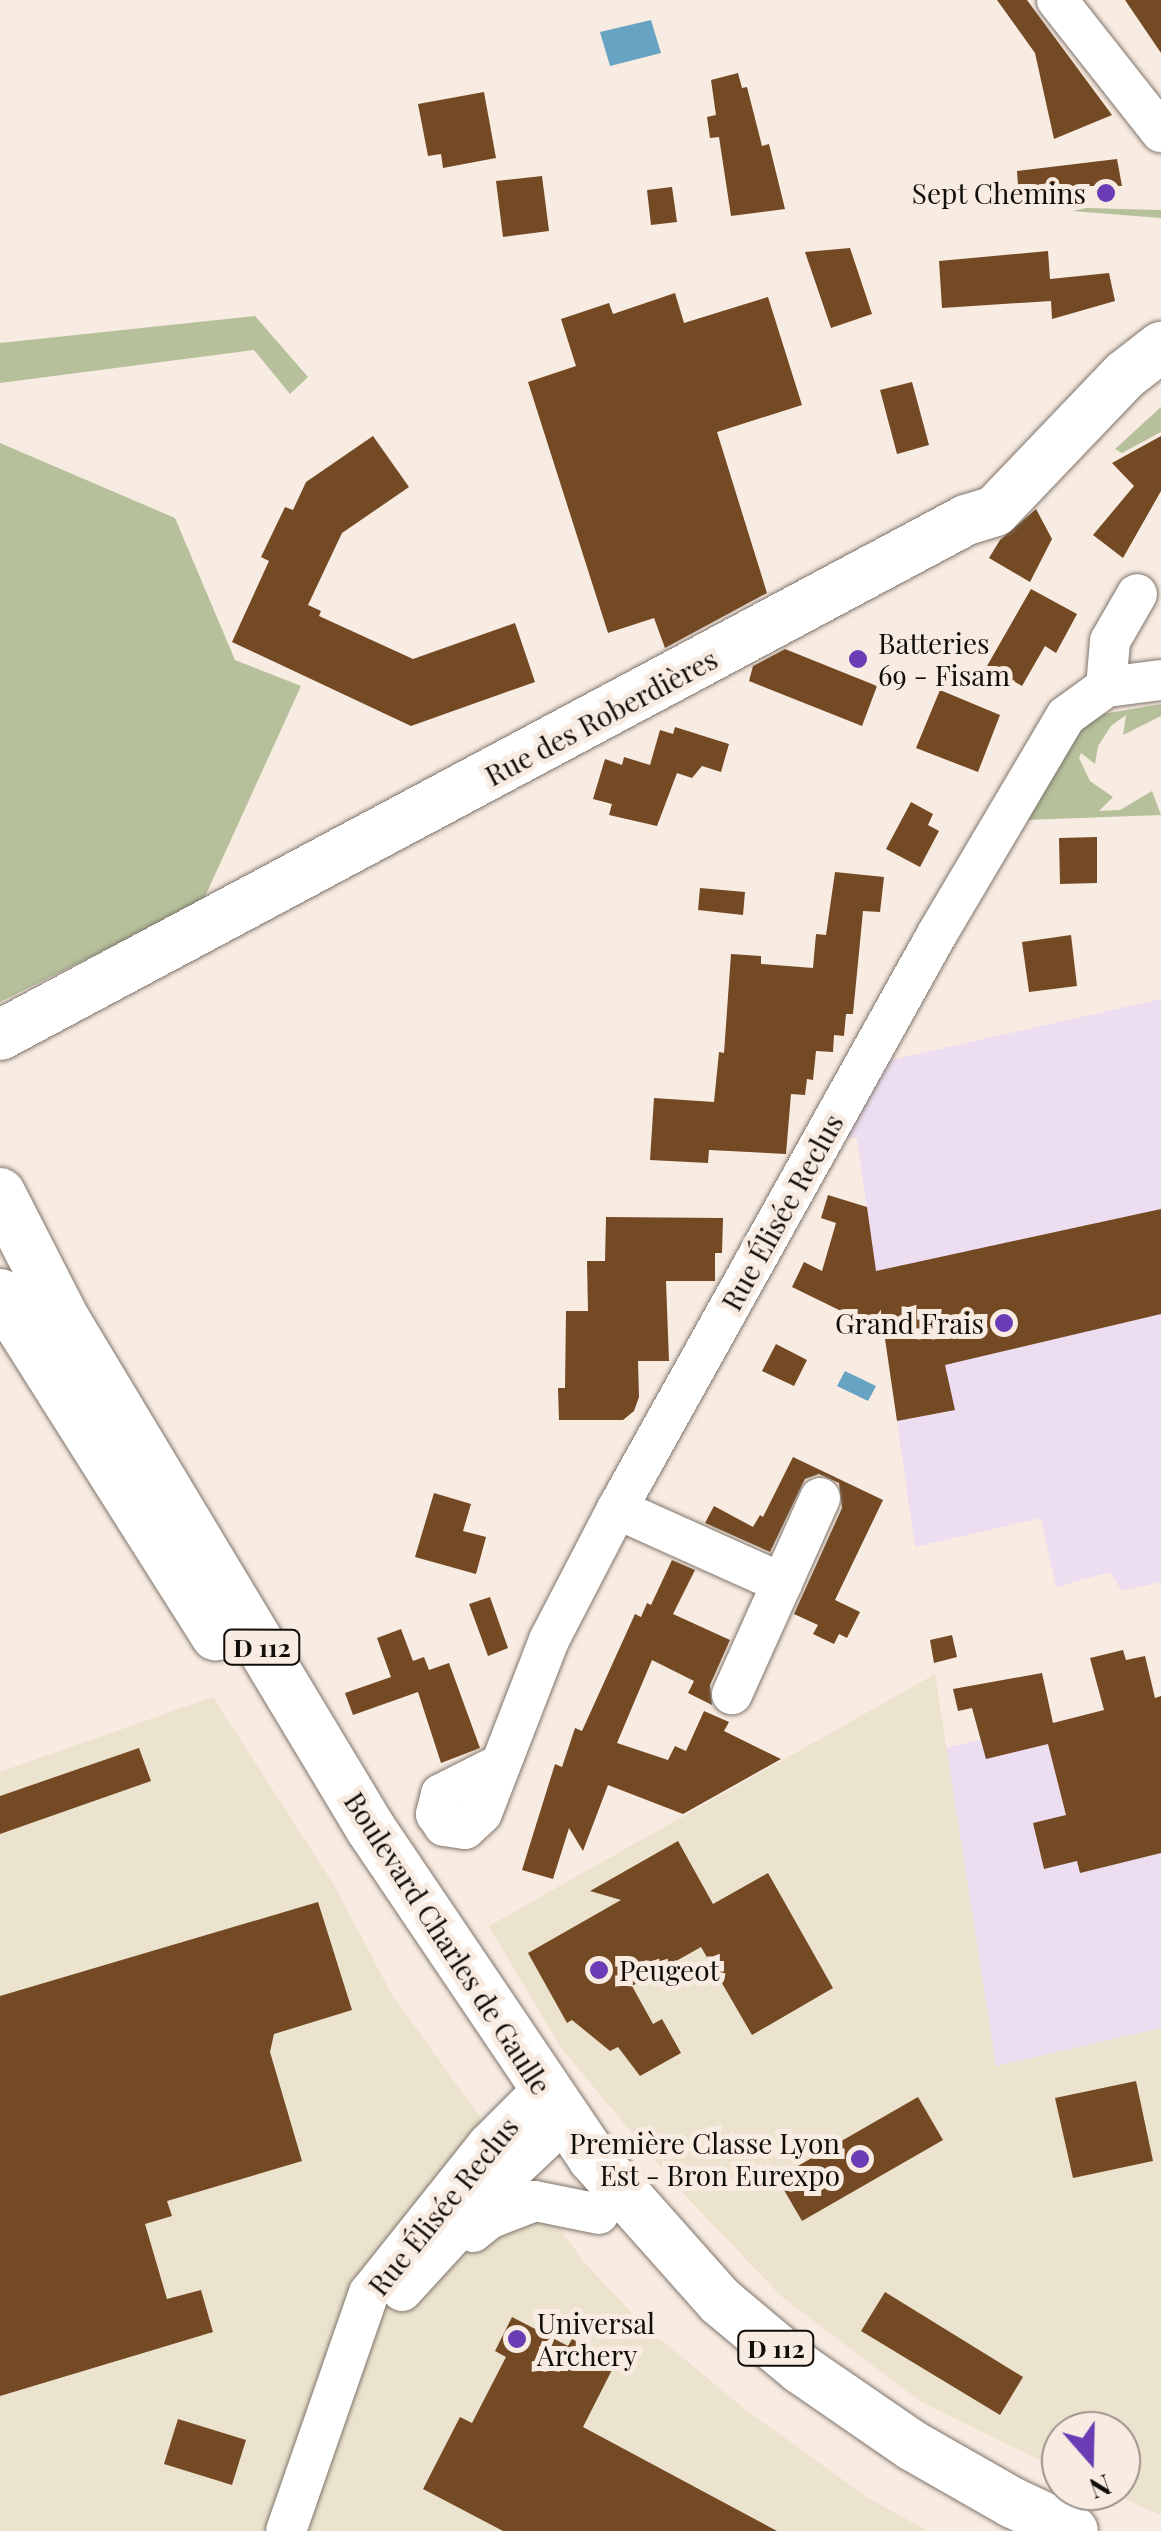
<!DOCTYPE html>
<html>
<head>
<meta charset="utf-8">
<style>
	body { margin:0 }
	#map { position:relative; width:1161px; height:2531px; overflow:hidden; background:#f8ebe1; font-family:"Playfair Display",serif }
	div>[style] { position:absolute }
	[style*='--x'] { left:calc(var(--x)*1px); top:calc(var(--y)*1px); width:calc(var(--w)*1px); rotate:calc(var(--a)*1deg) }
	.commercial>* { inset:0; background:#edddf0 }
	.industrial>* { inset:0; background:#ece3ce }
	.green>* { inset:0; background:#b6c19b }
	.water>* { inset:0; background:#67a3c2 }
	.building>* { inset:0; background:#744a24 }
	.roads { filter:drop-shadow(0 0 2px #7f746b) drop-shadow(0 0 2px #7f746b) }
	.minor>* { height:40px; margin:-20px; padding:0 20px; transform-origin:20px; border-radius:20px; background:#fff }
	.major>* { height:50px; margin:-25px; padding:0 25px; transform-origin:25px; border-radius:25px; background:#fff }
	.dots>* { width:28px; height:28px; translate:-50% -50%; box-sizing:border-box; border:5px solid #f8ebe1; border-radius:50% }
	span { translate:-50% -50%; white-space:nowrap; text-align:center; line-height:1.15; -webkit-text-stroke:10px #f8ebe1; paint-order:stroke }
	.shield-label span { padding:2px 8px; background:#f8ebe1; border:2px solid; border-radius:8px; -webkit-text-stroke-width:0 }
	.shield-label { font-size:25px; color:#110d09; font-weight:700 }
	.poi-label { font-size:28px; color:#110d09 }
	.right { translate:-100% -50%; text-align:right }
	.left { translate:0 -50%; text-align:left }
	.street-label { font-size:28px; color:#110d09 }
	.north { position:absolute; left:1041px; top:2411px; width:100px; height:100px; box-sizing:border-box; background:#f8ebe1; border:2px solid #9c928b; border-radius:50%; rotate:160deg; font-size:28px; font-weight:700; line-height:40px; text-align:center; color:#110d09 }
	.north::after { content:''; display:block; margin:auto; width:35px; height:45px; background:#6a3db5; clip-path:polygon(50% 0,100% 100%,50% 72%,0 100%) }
</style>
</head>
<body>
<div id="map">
	<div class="commercial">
		<i style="clip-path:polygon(1161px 999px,1161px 1582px,1122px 1591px,1110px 1572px,1056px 1587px,1041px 1518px,915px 1547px,857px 1139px,847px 1137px,891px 1060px)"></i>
		<i style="clip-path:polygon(1161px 1697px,1161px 2028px,996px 2067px,946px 1748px)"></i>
	</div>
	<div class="industrial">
		<i style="clip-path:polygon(935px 1674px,996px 2066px,1161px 2028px,1161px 2515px,1106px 2491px,1121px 2491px,1121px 2431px,1061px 2431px,1061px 2471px,920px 2401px,781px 2296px,678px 2188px,561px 2048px,489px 1926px)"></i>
		<i style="clip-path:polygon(213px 1697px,334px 1885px,391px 1993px,584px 2262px,642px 2324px,746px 2410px,868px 2498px,928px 2531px,0 2531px,0 1772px)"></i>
	</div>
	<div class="green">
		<i style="clip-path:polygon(1086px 208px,1161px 210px,1161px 218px,1072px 211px)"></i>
		<i style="clip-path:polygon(255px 316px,308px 377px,290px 394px,254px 350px,0 383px,0 343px)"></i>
		<i style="clip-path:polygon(1161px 407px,1161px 432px,1122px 453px,1115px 449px)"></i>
		<i style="clip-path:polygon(0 443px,175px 518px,235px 660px,301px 686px,203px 901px,0 1002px)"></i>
		<i style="clip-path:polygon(1161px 704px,1161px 716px,1123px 735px,1126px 715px,1111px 726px,1098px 746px,1095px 764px,1081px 753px,1079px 758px,1090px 781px,1113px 797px,1099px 811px,1120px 810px,1152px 791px,1161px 815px,1026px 820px,1082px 727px,1103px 714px)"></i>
	</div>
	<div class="water">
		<i style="clip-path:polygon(651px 20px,661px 53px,610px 66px,600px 32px)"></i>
		<i style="clip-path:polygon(845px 1371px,876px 1386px,868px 1401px,837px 1386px)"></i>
	</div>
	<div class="building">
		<i style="clip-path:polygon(997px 0,1027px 0,1112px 115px,1054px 139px,1035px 53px)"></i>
		<i style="clip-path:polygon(1125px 0,1161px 0,1161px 53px)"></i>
		<i style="clip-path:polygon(738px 73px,742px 88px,747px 87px,762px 146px,769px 144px,785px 209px,731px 216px,719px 137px,710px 138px,707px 117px,716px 115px,711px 80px)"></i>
		<i style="clip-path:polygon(484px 92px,496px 158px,443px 168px,441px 154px,428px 156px,418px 104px)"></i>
		<i style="clip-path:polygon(1117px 159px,1122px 186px,1018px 186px,1017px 171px)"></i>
		<i style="clip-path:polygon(542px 176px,549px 231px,503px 237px,496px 181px)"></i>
		<i style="clip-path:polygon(672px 187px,677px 222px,651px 225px,647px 190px)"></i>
		<i style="clip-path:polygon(850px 248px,872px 314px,831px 328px,805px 252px)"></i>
		<i style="clip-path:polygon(1048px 251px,1050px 279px,1109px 273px,1115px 301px,1052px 319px,1051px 301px,942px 308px,939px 261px)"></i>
		<i style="clip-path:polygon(675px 293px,684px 323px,768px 297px,802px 405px,717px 432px,767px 593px,665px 648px,654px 618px,608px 633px,528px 382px,576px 366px,561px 319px,609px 303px,613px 314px)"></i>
		<i style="clip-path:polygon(912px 382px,929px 445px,897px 454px,880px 390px)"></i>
		<i style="clip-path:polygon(373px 436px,409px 487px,342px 533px,308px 605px,321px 611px,319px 616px,413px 659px,515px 623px,535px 682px,411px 726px,232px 642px,269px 561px,261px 557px,285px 507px,293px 510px,306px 482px)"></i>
		<i style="clip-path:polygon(1161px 436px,1161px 491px,1123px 558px,1093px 535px,1134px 486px,1112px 463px)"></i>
		<i style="clip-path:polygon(1036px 509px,1052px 539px,1030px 582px,989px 558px,1000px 540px)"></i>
		<i style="clip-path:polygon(1031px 589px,1077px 614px,1056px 653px,1045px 646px,1022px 686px,987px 666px)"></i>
		<i style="clip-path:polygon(785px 649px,877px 686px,862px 726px,749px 681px,753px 666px)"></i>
		<i style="clip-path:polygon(940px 690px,1000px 715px,978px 772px,916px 748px)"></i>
		<i style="clip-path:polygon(675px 727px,729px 744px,721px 772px,702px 766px,692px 778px,677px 773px,657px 826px,609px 815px,612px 804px,593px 799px,605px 759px,622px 765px,624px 757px,650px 765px,660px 730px,673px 734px)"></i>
		<i style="clip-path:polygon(911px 802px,933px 814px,928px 825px,939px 831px,920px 867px,886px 849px)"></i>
		<i style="clip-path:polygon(1097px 837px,1097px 883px,1060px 884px,1059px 838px)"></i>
		<i style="clip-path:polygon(835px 872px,884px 877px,880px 912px,863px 911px,853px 1014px,846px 1014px,844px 1036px,834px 1035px,833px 1052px,816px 1051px,813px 1080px,807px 1079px,805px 1095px,791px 1094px,786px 1154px,709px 1150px,708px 1163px,650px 1160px,654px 1098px,714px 1102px,719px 1052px,724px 1053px,731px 954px,761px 956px,761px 964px,813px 968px,816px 934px,826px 935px)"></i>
		<i style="clip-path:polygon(700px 888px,745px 892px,743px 915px,698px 910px)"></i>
		<i style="clip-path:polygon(1071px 935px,1077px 986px,1029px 992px,1022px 942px)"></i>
		<i style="clip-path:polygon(828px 1195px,867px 1207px,876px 1271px,1161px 1209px,1161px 1314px,945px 1365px,955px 1410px,897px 1421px,884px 1332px,792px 1287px,804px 1262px,822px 1271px,836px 1223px,821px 1218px)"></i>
		<i style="clip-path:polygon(606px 1217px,723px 1218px,722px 1253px,715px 1253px,715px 1281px,666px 1281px,669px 1361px,638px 1361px,639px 1397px,634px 1411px,623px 1420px,559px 1420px,558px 1388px,565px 1388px,566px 1311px,588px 1311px,587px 1261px,605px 1261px)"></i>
		<i style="clip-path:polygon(776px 1344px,807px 1360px,794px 1386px,762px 1371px)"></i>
		<i style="clip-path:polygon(793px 1457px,883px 1500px,835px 1600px,860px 1612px,847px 1638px,839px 1634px,834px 1644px,813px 1634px,818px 1625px,794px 1614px,842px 1508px,839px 1483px,819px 1474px,805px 1479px,770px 1552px,705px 1523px,714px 1506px,753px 1527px,760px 1515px,763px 1517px)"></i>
		<i style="clip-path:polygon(434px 1493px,471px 1504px,463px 1531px,486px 1537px,476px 1574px,415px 1557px)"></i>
		<i style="clip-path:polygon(672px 1560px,695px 1570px,673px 1614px,730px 1640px,710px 1685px,712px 1705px,688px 1693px,694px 1681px,652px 1660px,617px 1743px,668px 1760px,675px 1746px,686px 1751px,704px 1711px,729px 1722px,724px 1731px,781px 1759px,683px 1814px,608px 1785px,583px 1851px,569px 1828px,553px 1879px,522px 1870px,555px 1764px,562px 1767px,575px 1728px,582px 1731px,635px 1614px,641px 1617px,647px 1603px,651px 1605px)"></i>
		<i style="clip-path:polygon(490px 1597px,508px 1648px,488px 1656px,469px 1604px)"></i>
		<i style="clip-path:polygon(401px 1629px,413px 1661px,424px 1657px,429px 1670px,449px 1663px,480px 1748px,441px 1763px,418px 1692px,353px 1715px,345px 1693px,391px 1677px,377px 1638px)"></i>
		<i style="clip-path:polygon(952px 1635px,957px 1657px,934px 1663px,930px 1640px)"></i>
		<i style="clip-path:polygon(1123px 1650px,1126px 1660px,1145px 1656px,1155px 1698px,1161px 1696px,1161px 1853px,1080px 1873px,1077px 1861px,1044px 1869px,1033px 1823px,1066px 1815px,1048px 1744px,986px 1759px,972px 1708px,958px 1711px,953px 1689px,1042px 1673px,1053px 1723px,1104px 1710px,1090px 1658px)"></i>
		<i style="clip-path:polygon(139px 1748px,151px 1781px,0 1834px,0 1796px)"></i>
		<i style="clip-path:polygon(678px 1841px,713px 1904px,768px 1873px,833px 1988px,752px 2035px,701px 1947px,632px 1986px,653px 2024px,662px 2019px,681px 2053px,640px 2076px,618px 2047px,610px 2051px,572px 2020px,567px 2023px,528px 1953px,621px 1900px,590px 1891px)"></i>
		<i style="clip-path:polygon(318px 1902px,352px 2010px,274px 2034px,270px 2052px,302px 2161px,167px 2201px,172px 2216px,145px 2224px,167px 2299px,201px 2290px,213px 2332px,0 2396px,0 1996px)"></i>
		<i style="clip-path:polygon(1136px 2081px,1153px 2161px,1073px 2178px,1055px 2098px)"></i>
		<i style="clip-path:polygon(918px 2097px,943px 2140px,802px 2221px,777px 2178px)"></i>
		<i style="clip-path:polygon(885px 2292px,1023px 2377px,1000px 2415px,861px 2331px)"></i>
		<i style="clip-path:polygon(512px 2317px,568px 2346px,572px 2339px,616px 2362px,583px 2427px,777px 2531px,503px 2531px,423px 2489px,460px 2417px,472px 2423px,506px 2357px,495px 2351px)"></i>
		<i style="clip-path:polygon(178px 2419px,246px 2440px,232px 2485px,164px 2464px)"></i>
	</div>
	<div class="roads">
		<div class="minor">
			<i style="--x:1057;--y:0;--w:168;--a:51.8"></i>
			<i style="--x:1106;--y:687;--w:46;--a:-85"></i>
			<i style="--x:1110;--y:641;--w:54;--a:-60.1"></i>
			<i style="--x:617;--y:1509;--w:181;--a:24.2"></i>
			<i style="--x:782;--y:1583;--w:122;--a:114.2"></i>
			<i style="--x:782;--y:1583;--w:93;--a:-65.9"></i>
			<i style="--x:499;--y:1765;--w:65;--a:153.4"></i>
			<i style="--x:441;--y:1794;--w:21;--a:104"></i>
			<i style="--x:436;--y:1814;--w:14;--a:56"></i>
			<i style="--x:444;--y:1826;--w:21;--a:8"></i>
			<i style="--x:465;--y:1829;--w:23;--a:-43"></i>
			<i style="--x:482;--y:1813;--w:186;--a:-68.8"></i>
			<i style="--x:549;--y:1640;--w:148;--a:-62.6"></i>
			<i style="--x:617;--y:1509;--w:658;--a:-60.9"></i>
			<i style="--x:937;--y:934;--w:253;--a:-59.4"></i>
			<i style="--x:1066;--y:716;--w:49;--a:-35.9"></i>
			<i style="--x:1106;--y:687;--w:55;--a:-7.3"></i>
			<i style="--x:473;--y:2232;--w:21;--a:-39"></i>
			<i style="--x:489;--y:2219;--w:49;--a:-21.4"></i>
			<i style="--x:535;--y:2201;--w:65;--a:11.5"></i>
			<i style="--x:402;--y:2291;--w:164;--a:-47.5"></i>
			<i style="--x:513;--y:2170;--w:71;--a:-43.3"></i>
			<i style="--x:286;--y:2531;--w:252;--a:-70.8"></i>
			<i style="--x:369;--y:2293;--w:191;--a:-51.4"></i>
			<i style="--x:488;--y:2144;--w:78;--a:-45"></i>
		</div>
		<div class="major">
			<i style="--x:0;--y:1035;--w:1095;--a:-28.06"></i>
			<i style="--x:966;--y:520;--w:30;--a:-17"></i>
			<i style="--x:995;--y:511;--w:188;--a:-46.3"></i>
			<i style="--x:1125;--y:375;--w:46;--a:-37.9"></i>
			<i style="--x:0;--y:1193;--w:143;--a:62.9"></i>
			<i style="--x:65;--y:1320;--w:594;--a:58.99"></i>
			<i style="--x:371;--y:1829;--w:397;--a:56"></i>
			<i style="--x:593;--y:2158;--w:191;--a:48.4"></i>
			<i style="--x:720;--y:2301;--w:106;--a:40"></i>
			<i style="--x:801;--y:2369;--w:136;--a:34.5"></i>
			<i style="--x:913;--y:2446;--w:115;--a:29.7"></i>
			<i style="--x:1013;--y:2503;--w:66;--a:25"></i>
			<i style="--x:0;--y:1294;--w:404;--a:57.7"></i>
		</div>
	</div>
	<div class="dots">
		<i style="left:1106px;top:193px;background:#6a3db5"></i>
		<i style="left:858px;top:659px;background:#6a3db5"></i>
		<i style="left:1004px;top:1323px;background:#6a3db5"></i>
		<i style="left:599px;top:1970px;background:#6a3db5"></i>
		<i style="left:860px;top:2159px;background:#6a3db5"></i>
		<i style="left:517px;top:2339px;background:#6a3db5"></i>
	</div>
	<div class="shield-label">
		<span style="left:262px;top:1647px">D 112</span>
		<span style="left:776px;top:2348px">D 112</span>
	</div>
	<div class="poi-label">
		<span class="right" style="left:1086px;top:193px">Sept Chemins</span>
		<span class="left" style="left:878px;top:659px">Batteries<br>69 - Fisam</span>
		<span class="right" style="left:984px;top:1323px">Grand Frais</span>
		<span class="left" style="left:619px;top:1970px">Peugeot</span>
		<span class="right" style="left:840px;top:2159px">Première Classe Lyon<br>Est - Bron Eurexpo</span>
		<span class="left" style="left:537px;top:2339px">Universal<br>Archery</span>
	</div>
	<div class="street-label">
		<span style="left:601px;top:717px;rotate:-28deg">Rue des Roberdières</span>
		<span style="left:782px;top:1212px;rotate:-61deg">Rue Élisée Reclus</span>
		<span style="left:448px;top:1943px;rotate:57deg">Boulevard Charles de Gaulle</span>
		<span style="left:443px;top:2206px;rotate:-51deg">Rue Élisée Reclus</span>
	</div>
	<div class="north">N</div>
</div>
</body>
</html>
